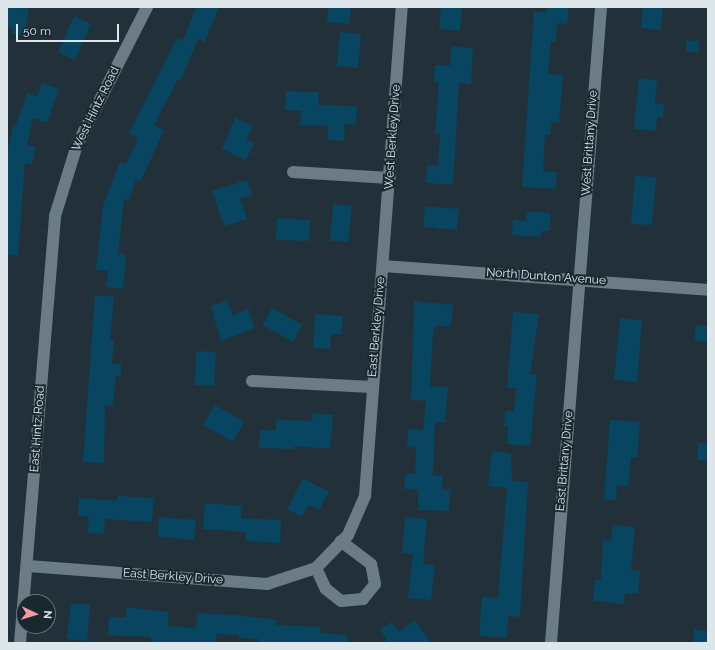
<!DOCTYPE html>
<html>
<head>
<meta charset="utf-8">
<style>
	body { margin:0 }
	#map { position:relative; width:715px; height:650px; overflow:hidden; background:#223139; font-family:Raleway,sans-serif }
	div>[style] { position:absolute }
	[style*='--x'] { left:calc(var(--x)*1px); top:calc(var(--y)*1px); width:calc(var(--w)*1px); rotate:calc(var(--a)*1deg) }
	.building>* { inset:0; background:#074560 }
	.minor>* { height:12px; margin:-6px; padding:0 6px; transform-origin:6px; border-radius:6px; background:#6b7c86 }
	span { translate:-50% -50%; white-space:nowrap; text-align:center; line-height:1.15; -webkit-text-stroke:4px #19272f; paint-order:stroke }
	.street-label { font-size:12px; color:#dce6eb }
	.frame { position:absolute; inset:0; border:8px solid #dce6eb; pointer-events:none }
	.north { position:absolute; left:16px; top:594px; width:40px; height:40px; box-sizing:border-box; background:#19272f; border:1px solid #67737a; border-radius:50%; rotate:94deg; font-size:11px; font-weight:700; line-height:16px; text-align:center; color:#dce6eb }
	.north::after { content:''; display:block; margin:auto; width:14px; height:18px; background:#f49aa0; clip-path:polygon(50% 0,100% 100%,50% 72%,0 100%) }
	.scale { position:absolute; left:16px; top:24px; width:103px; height:18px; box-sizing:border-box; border:2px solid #dce6eb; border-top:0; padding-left:5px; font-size:12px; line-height:14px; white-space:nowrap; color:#dce6eb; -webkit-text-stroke:3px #19272f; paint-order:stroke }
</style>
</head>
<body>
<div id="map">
	<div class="building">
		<i style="clip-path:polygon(7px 7px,28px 9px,26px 35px,12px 34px,13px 29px,7px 28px)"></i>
		<i style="clip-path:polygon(196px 7px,219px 7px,205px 42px,198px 39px,181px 80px,178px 79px,154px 125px,164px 130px,141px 181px,136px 179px,129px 201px,124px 199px,118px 254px,126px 254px,123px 289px,106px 287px,108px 271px,96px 270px,103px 206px,120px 162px,126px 164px,138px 138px,129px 133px,177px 38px,183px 41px)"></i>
		<i style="clip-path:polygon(328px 7px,351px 7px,349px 24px,327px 22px)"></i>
		<i style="clip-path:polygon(441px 7px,462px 7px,460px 31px,439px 29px)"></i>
		<i style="clip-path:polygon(547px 7px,569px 7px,567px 24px,557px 23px,556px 42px,551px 41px,548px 74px,563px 75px,559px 123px,551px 122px,550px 135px,545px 135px,543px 172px,557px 172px,556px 189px,522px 187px,534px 11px,547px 12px)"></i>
		<i style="clip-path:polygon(643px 7px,663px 7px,661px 30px,641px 28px)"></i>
		<i style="clip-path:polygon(74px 16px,91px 24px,75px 60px,58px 52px)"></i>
		<i style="clip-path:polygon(340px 32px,361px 34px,358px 68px,337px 66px)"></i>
		<i style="clip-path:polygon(686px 40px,699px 41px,699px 52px,686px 52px)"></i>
		<i style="clip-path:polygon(451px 46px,473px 48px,471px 84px,459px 83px,453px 185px,426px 183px,427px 165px,438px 166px,440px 133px,435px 133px,439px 82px,434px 82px,435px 65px,450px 66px)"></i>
		<i style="clip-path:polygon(639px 78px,657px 80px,655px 103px,664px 104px,663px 117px,657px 117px,656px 131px,634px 129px)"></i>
		<i style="clip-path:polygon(42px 83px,59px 89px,47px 123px,33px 118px,27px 145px,36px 147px,32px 165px,25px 163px,18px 256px,7px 255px,7px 154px,13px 125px,16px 125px,27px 93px,37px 96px)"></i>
		<i style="clip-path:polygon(286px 91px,319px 92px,318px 105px,357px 106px,356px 125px,345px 124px,344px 141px,327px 140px,328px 126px,300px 125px,301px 111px,285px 110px)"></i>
		<i style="clip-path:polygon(235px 118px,253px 126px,246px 140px,254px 143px,246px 160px,222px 149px)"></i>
		<i style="clip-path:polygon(635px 176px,656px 177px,652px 225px,631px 224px)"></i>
		<i style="clip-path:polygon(247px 180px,252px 195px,240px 198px,247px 219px,224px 226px,212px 191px)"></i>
		<i style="clip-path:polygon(333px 204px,352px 206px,348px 242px,330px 241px)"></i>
		<i style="clip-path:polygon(425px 206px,459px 209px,457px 230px,423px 227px)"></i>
		<i style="clip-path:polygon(527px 211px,551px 213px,549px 231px,541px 231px,541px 237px,512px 235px,513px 220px,526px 221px)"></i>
		<i style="clip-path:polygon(277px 218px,310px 220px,309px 241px,276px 240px)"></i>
		<i style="clip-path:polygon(95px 295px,114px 297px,110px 341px,114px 341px,112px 363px,121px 364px,121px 376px,116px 376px,113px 406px,105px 405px,104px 463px,83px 462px)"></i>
		<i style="clip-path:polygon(227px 300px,233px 315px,248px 309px,255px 328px,221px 341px,211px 306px)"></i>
		<i style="clip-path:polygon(414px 301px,453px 305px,451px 327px,436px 325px,433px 332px,430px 386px,448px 387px,445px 423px,435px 422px,433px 475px,443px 476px,442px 490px,450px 490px,449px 511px,418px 510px,418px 490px,404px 489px,405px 473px,415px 474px,416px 448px,407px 447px,408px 429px,423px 430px,426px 401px,411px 400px)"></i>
		<i style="clip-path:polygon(272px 308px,302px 325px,293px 342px,262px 325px)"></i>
		<i style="clip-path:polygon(513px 312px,539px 314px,530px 374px,537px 374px,530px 446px,507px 444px,508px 426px,504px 426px,505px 411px,514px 411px,516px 388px,507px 388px)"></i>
		<i style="clip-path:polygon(315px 314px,343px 316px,342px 334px,331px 334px,330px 349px,313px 348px)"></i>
		<i style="clip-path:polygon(620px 318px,642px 320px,637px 382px,614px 380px)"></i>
		<i style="clip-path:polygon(696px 325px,708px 326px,708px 342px,694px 341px)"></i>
		<i style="clip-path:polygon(196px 351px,216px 352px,214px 386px,195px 385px)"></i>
		<i style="clip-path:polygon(215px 405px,244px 422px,233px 442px,203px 425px)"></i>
		<i style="clip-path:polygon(313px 413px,333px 415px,330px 449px,294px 446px,294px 449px,259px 448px,260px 430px,276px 430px,276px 420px,312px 421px)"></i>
		<i style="clip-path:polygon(610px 420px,640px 422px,637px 458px,631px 457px,628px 486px,617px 485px,616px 500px,604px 499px)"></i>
		<i style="clip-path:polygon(698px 443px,708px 443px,708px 461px,697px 460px)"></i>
		<i style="clip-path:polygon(492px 451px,511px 453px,512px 481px,528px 482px,520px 617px,508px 616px,507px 638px,479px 636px,482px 597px,498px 598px,507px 488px,488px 486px)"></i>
		<i style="clip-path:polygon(303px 478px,329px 492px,319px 510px,308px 505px,302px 517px,287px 509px)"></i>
		<i style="clip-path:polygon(118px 496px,154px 498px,152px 522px,105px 519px,104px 534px,88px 533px,89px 517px,78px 516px,79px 498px,117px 501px)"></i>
		<i style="clip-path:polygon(205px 503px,242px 506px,241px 518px,281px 520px,280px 543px,246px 541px,246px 532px,203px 529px)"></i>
		<i style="clip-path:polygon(159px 517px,196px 520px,194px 540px,158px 537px)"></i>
		<i style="clip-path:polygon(405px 517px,427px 519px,423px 564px,435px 565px,431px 600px,408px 598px,413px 554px,402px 553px)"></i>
		<i style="clip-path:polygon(613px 525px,635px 527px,631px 570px,640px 571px,638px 594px,625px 593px,624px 604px,593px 601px,595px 580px,601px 580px,603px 540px,611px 541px)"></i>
		<i style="clip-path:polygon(71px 603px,90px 605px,87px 641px,67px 639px)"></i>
		<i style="clip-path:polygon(126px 607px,169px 612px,168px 626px,196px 628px,197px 613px,234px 615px,277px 620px,276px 625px,321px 627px,320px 633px,347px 635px,347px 643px,259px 643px,259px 639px,239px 638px,239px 635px,216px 634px,216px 643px,151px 643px,151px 637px,108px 635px,109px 617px,126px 618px)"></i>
		<i style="clip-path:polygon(415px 620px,431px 643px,383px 643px,387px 640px,380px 630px,391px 622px,399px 632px)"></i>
		<i style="clip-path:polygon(694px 629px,708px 631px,708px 643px,693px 643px)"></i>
	</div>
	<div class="minor">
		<i style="--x:293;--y:172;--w:97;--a:3.5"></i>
		<i style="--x:383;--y:266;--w:326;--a:4.2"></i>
		<i style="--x:252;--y:381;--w:120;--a:2.9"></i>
		<i style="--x:28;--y:566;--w:240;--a:4.3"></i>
		<i style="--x:267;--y:584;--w:52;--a:-18.1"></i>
		<i style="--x:316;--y:568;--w:46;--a:-45.9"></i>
		<i style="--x:348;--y:535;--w:43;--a:-66.4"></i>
		<i style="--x:365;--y:496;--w:490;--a:-85.7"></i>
		<i style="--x:316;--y:568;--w:23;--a:65"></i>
		<i style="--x:326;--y:589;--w:19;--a:39"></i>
		<i style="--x:341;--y:601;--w:22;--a:-5"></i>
		<i style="--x:363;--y:599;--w:19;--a:-51"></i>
		<i style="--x:375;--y:584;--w:20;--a:-101"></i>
		<i style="--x:371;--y:564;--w:38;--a:-143"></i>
		<i style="--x:20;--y:643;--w:428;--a:-85.3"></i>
		<i style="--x:55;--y:216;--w:74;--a:-72.8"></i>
		<i style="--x:77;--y:145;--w:155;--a:-63.1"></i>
		<i style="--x:551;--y:643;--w:638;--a:-85.5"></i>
	</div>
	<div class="street-label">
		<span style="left:96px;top:109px;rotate:-64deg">West Hintz Road</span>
		<span style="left:393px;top:137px;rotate:-86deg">West Berkley Drive</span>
		<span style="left:590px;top:143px;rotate:-86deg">West Brittany Drive</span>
		<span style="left:546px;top:277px;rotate:4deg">North Dunton Avenue</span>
		<span style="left:377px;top:327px;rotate:-85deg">East Berkley Drive</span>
		<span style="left:38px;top:429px;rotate:-86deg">East Hintz Road</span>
		<span style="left:565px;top:461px;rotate:-85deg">East Brittany Drive</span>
		<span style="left:173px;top:577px;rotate:4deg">East Berkley Drive</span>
	</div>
	<div class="frame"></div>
	<div class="north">N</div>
	<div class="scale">50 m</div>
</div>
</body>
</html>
